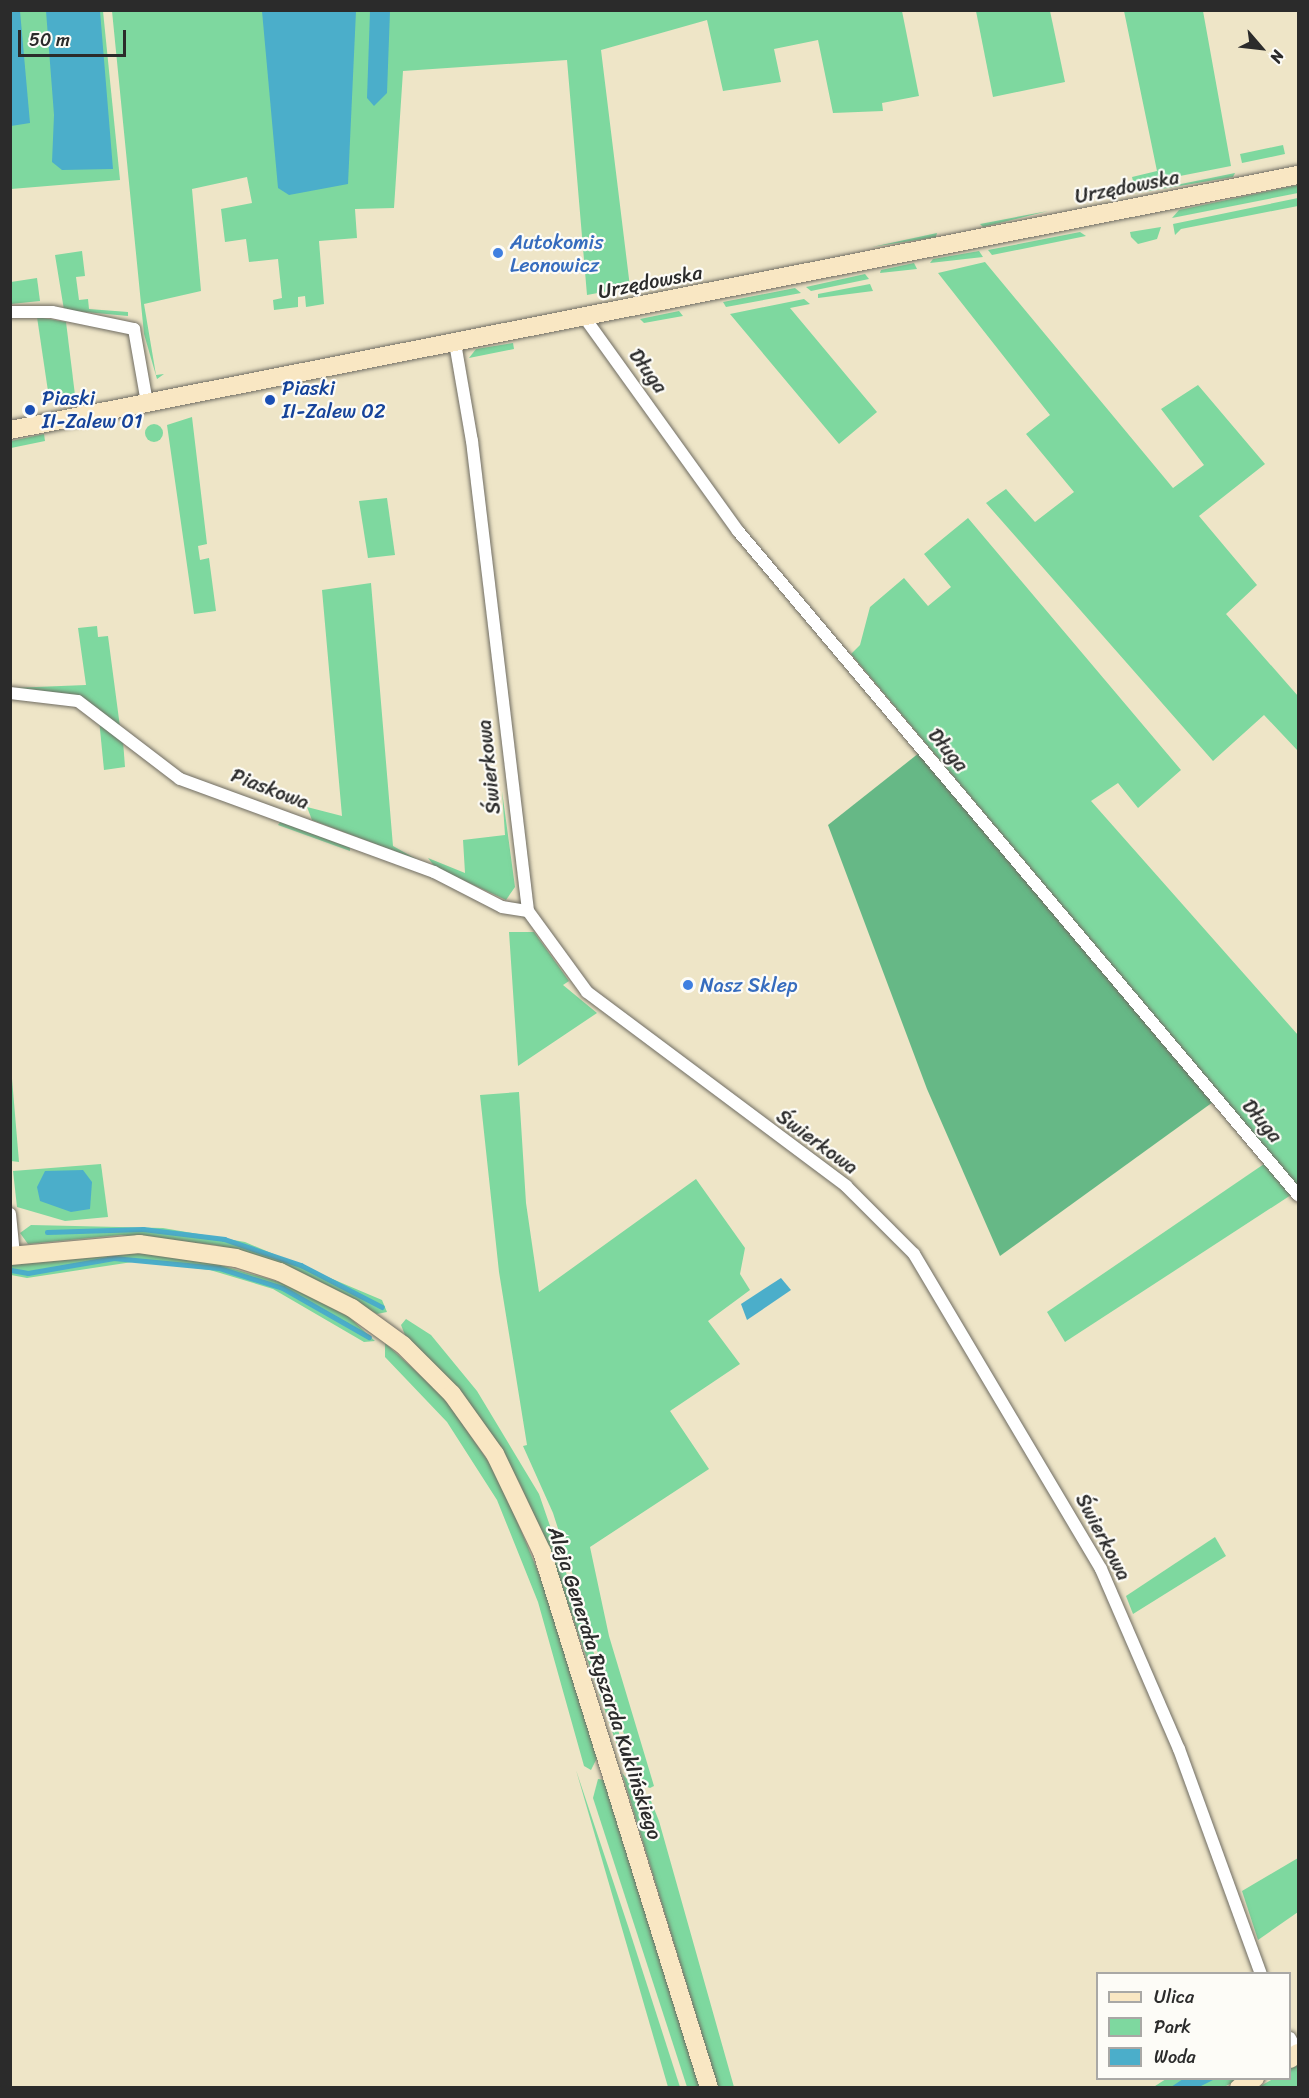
<!DOCTYPE html>
<html>
<head>
<meta charset="utf-8">
<style>
	body { margin:0 }
	#map { position:relative; width:1309px; height:2098px; overflow:hidden; background:#eee5c7; font-family:Sriracha,sans-serif }
	div>[style] { position:absolute }
	[style*='--x'] { left:calc(var(--x)*1px); top:calc(var(--y)*1px); width:calc(var(--w)*1px); rotate:calc(var(--a)*1deg) }
	.green>* { inset:0; background:#7ed89f }
	.round { border-radius:50% }
	.forest>* { inset:0; background:#66b886 }
	.water>* { inset:0; background:#4baeca }
	.stream>* { height:4.5px; margin:-2.25px; padding:0 2.25px; transform-origin:2.25px; border-radius:2.25px; background:#4baeca }
	.roads { filter:drop-shadow(0 0 2px #6f6c62) drop-shadow(0 0 2px #6f6c62) }
	.street>* { height:12px; margin:-6px; padding:0 6px; transform-origin:6px; border-radius:6px; background:#fff }
	.secondary>* { height:18px; margin:-9px; padding:0 9px; transform-origin:9px; border-radius:9px; background:#f9e7c3 }
	.dots>* { width:16px; height:16px; translate:-50% -50%; box-sizing:border-box; border:3px solid #fdfcf7; border-radius:50% }
	span { translate:-50% -50%; white-space:nowrap; text-align:center; line-height:1.15; -webkit-text-stroke:4.5px #fdfcf7; paint-order:stroke }
	.street-label { font-size:20px; color:#2b2b2b }
	.shop-label { font-size:20px; color:#366cbe }
	.left { translate:0 -50%; text-align:left }
	.transit-label { font-size:20px; color:#164399 }
	.frame { position:absolute; inset:0; border:12px solid #2b2b2b; pointer-events:none }
	.legend { position:absolute; left:1096px; top:1972px; width:195px; height:108px; box-sizing:border-box; background:#fdfcf7; border:2px solid #a9a8a5; margin:0; padding:8px 10px; list-style:none; font-size:18px; color:#2b2b2b }
	.legend li { display:flex; align-items:center; gap:12px; height:30px }
	.legend b { width:30px; border:2px solid #a9a8a5 }
	.north { position:absolute; left:1231px; top:18px; width:60px; height:60px; -webkit-text-stroke:4px #fdfcf7; paint-order:stroke; rotate:118deg; font-size:16px; font-weight:700; line-height:24px; text-align:center; color:#2b2b2b }
	.north::after { content:''; display:block; margin:auto; width:21px; height:27px; background:#2b2b2b; clip-path:polygon(50% 0,100% 100%,50% 72%,0 100%) }
	.scale { position:absolute; left:18px; top:30px; width:108px; height:27px; box-sizing:border-box; border:3px solid #2b2b2b; border-top:0; padding-left:8px; font-size:18px; line-height:21px; white-space:nowrap; color:#2b2b2b; -webkit-text-stroke:4px #fdfcf7; paint-order:stroke }
</style>
</head>
<body>
<div id="map">
	<div class="green">
		<i style="clip-path:polygon(11px 11px,103px 11px,120px 180px,11px 189px)"></i>
		<i style="clip-path:polygon(112px 11px,902px 11px,919px 96px,882px 103px,883px 111px,833px 113px,818px 40px,774px 49px,781px 82px,723px 91px,707px 20px,601px 50px,630px 287px,587px 295px,567px 60px,403px 71px,394px 208px,355px 209px,357px 238px,319px 241px,324px 304px,306px 307px,305px 296px,298px 297px,298px 307px,274px 310px,273px 300px,282px 298px,278px 259px,249px 262px,246px 239px,225px 242px,221px 209px,252px 203px,247px 177px,192px 189px,201px 291px,144px 304px,156px 375px,164px 374px,157px 379px,144px 334px)"></i>
		<i style="clip-path:polygon(976px 11px,1050px 11px,1065px 82px,993px 97px)"></i>
		<i style="clip-path:polygon(1124px 11px,1203px 11px,1231px 166px,1134px 185px,1132px 177px,1157px 171px)"></i>
		<i style="clip-path:polygon(1283px 145px,1285px 154px,1242px 163px,1240px 154px)"></i>
		<i style="clip-path:polygon(1235px 173px,1233px 177px,1132px 194px)"></i>
		<i style="clip-path:polygon(1298px 185px,1298px 193px,1172px 218px,1179px 210px)"></i>
		<i style="clip-path:polygon(1298px 198px,1298px 206px,1181px 229px,1175px 235px,1173px 224px)"></i>
		<i style="clip-path:polygon(1048px 211px,983px 227px,980px 224px)"></i>
		<i style="clip-path:polygon(1161px 227px,1157px 239px,1138px 244px,1131px 237px,1130px 232px)"></i>
		<i style="clip-path:polygon(1080px 232px,1086px 236px,992px 255px,988px 250px)"></i>
		<i style="clip-path:polygon(937px 233px,936px 237px,872px 247px)"></i>
		<i style="clip-path:polygon(82px 251px,85px 276px,76px 277px,79px 300px,88px 299px,89px 309px,128px 312px,128px 316px,64px 310px,55px 255px)"></i>
		<i style="clip-path:polygon(979px 251px,983px 257px,930px 263px,933px 259px)"></i>
		<i style="clip-path:polygon(985px 262px,1173px 488px,1204px 465px,1161px 409px,1198px 385px,1265px 464px,1199px 516px,1257px 585px,1226px 614px,1298px 696px,1298px 751px,1264px 715px,1213px 761px,986px 503px,1006px 489px,1035px 522px,1074px 492px,1026px 434px,1050px 415px,938px 273px)"></i>
		<i style="clip-path:polygon(914px 263px,917px 269px,880px 273px,881px 270px)"></i>
		<i style="clip-path:polygon(865px 274px,869px 279px,811px 291px,806px 287px)"></i>
		<i style="clip-path:polygon(37px 278px,40px 301px,11px 304px,11px 282px)"></i>
		<i style="clip-path:polygon(870px 284px,873px 291px,818px 298px,818px 294px)"></i>
		<i style="clip-path:polygon(795px 288px,801px 293px,726px 307px,723px 302px)"></i>
		<i style="clip-path:polygon(804px 299px,810px 304px,790px 308px,877px 412px,839px 444px,730px 314px)"></i>
		<i style="clip-path:polygon(679px 311px,683px 316px,644px 323px,640px 319px)"></i>
		<i style="clip-path:polygon(37px 317px,66px 322px,75px 395px,49px 398px)"></i>
		<i style="clip-path:polygon(513px 343px,514px 349px,469px 358px,476px 349px)"></i>
		<i style="clip-path:polygon(192px 417px,207px 544px,198px 546px,200px 560px,209px 558px,216px 611px,194px 614px,167px 425px)"></i>
		<i class="round" style="left:145px;top:424px;width:18px;height:18px"></i>
		<i style="clip-path:polygon(44px 434px,45px 441px,11px 448px,11px 441px)"></i>
		<i style="clip-path:polygon(387px 498px,395px 555px,368px 558px,359px 501px)"></i>
		<i style="clip-path:polygon(968px 518px,1181px 770px,1138px 808px,1118px 783px,1091px 801px,1298px 1035px,1298px 1188px,851px 654px,860px 645px,870px 607px,904px 578px,928px 606px,951px 587px,924px 554px)"></i>
		<i style="clip-path:polygon(371px 583px,393px 846px,418px 860px,312px 820px,307px 807px,342px 816px,322px 590px)"></i>
		<i style="clip-path:polygon(97px 626px,98px 637px,108px 636px,120px 727px,80px 698px,11px 688px,86px 685px,78px 628px)"></i>
		<i style="clip-path:polygon(99px 719px,123px 741px,125px 767px,104px 770px)"></i>
		<i style="clip-path:polygon(502px 791px,515px 887px,506px 900px,435px 867px,428px 858px,465px 873px,463px 840px,505px 835px)"></i>
		<i style="clip-path:polygon(281px 821px,350px 845px,350px 851px,278px 825px)"></i>
		<i style="clip-path:polygon(509px 932px,534px 932px,569px 981px,563px 985px,597px 1013px,518px 1066px)"></i>
		<i style="clip-path:polygon(11px 1067px,19px 1162px,11px 1161px)"></i>
		<i style="clip-path:polygon(519px 1092px,526px 1203px,539px 1292px,696px 1179px,745px 1248px,740px 1274px,750px 1290px,708px 1321px,740px 1364px,670px 1411px,709px 1469px,590px 1547px,609px 1636px,654px 1786px,650px 1788px,640px 1784px,553px 1513px,523px 1446px,527px 1445px,499px 1272px,480px 1095px)"></i>
		<i style="clip-path:polygon(101px 1164px,108px 1217px,65px 1221px,17px 1207px,13px 1171px)"></i>
		<i style="clip-path:polygon(1264px 1164px,1291px 1195px,1065px 1342px,1047px 1312px)"></i>
		<i style="clip-path:polygon(31px 1225px,163px 1228px,245px 1242px,382px 1300px,387px 1312px,377px 1314px,280px 1263px,215px 1245px,121px 1235px,28px 1244px,20px 1233px)"></i>
		<i style="clip-path:polygon(138px 1253px,210px 1262px,289px 1285px,349px 1317px,375px 1341px,364px 1342px,273px 1289px,210px 1270px,139px 1261px,27px 1278px,11px 1275px,11px 1265px)"></i>
		<i style="clip-path:polygon(406px 1319px,431px 1335px,477px 1391px,539px 1494px,599px 1668px,623px 1746px,622px 1760px,548px 1546px,519px 1482px,447px 1377px,405px 1335px,401px 1325px)"></i>
		<i style="clip-path:polygon(385px 1343px,443px 1396px,499px 1477px,548px 1596px,597px 1758px,591px 1770px,584px 1766px,538px 1602px,497px 1500px,447px 1422px,385px 1357px)"></i>
		<i style="clip-path:polygon(1215px 1537px,1226px 1556px,1133px 1614px,1126px 1596px)"></i>
		<i style="clip-path:polygon(576px 1770px,629px 1929px,680px 2087px,668px 2087px)"></i>
		<i style="clip-path:polygon(622px 1773px,640px 1795px,649px 1796px,659px 1821px,734px 2087px,718px 2087px)"></i>
		<i style="clip-path:polygon(598px 1779px,605px 1780px,701px 2087px,687px 2087px,593px 1798px)"></i>
		<i style="clip-path:polygon(1298px 1858px,1298px 1912px,1258px 1940px,1242px 1891px)"></i>
		<i style="clip-path:polygon(1298px 2063px,1298px 2087px,1257px 2088px,1273px 2079px,1290px 2078px,1290px 2068px)"></i>
		<i style="clip-path:polygon(1166px 2079px,1240px 2079px,1224px 2087px,1152px 2088px)"></i>
	</div>
	<div class="forest">
		<i style="clip-path:polygon(919px 753px,1213px 1102px,1000px 1256px,927px 1089px,828px 825px)"></i>
	</div>
	<div class="water">
		<i style="clip-path:polygon(10px 11px,20px 11px,30px 123px,11px 126px)"></i>
		<i style="clip-path:polygon(46px 11px,100px 11px,113px 169px,62px 170px,52px 162px,54px 115px)"></i>
		<i style="clip-path:polygon(262px 11px,356px 11px,348px 184px,289px 195px,278px 188px)"></i>
		<i style="clip-path:polygon(370px 11px,390px 11px,387px 93px,374px 106px,367px 98px)"></i>
		<i style="clip-path:polygon(83px 1170px,92px 1182px,90px 1209px,71px 1212px,40px 1201px,37px 1187px,45px 1171px)"></i>
		<i style="clip-path:polygon(781px 1278px,791px 1290px,747px 1320px,741px 1304px)"></i>
		<i style="clip-path:polygon(1183px 2079px,1183px 2078px,1215px 2079px,1199px 2087px,1171px 2087px)"></i>
	</div>
	<div class="stream">
		<i style="--x:47;--y:1232;--w:96;--a:-1.8"></i>
		<i style="--x:143;--y:1229;--w:82;--a:7"></i>
		<i style="--x:224;--y:1239;--w:81;--a:18.7"></i>
		<i style="--x:301;--y:1265;--w:91;--a:27.4"></i>
		<i style="--x:11;--y:1270;--w:17;--a:10"></i>
		<i style="--x:28;--y:1273;--w:87;--a:-9.9"></i>
		<i style="--x:114;--y:1258;--w:105;--a:5.4"></i>
		<i style="--x:219;--y:1268;--w:67;--a:17.4"></i>
		<i style="--x:283;--y:1288;--w:99;--a:29.7"></i>
	</div>
	<div class="roads">
		<div class="street">
			<i style="--x:10;--y:312;--w:42;--a:0"></i>
			<i style="--x:52;--y:312;--w:84;--a:11.7"></i>
			<i style="--x:134;--y:329;--w:75;--a:80"></i>
			<i style="--x:585;--y:318;--w:262;--a:54.3"></i>
			<i style="--x:738;--y:531;--w:869;--a:49.86"></i>
			<i style="--x:455;--y:343;--w:99;--a:80.2"></i>
			<i style="--x:472;--y:441;--w:473;--a:83.2"></i>
			<i style="--x:528;--y:911;--w:100;--a:53.9"></i>
			<i style="--x:587;--y:992;--w:324;--a:36.8"></i>
			<i style="--x:846;--y:1186;--w:96;--a:45"></i>
			<i style="--x:914;--y:1254;--w:366;--a:59.3"></i>
			<i style="--x:1101;--y:1569;--w:196;--a:66.6"></i>
			<i style="--x:1179;--y:1749;--w:239;--a:70"></i>
			<i style="--x:10;--y:693;--w:68;--a:6.7"></i>
			<i style="--x:78;--y:701;--w:128;--a:37.4"></i>
			<i style="--x:180;--y:779;--w:270;--a:20.1"></i>
			<i style="--x:434;--y:872;--w:76;--a:27.2"></i>
			<i style="--x:502;--y:907;--w:26;--a:9"></i>
			<i style="--x:10;--y:1214;--w:41;--a:84.4"></i>
			<i style="--x:1290;--y:2038;--w:17;--a:62"></i>
		</div>
		<div class="secondary">
			<i style="--x:10;--y:430;--w:1313;--a:-11.2"></i>
			<i style="--x:10;--y:1256;--w:130;--a:-5.3"></i>
			<i style="--x:139;--y:1244;--w:98;--a:8.2"></i>
			<i style="--x:236;--y:1258;--w:46;--a:17.7"></i>
			<i style="--x:280;--y:1272;--w:80;--a:26.6"></i>
			<i style="--x:352;--y:1308;--w:63;--a:36"></i>
			<i style="--x:403;--y:1345;--w:69;--a:45"></i>
			<i style="--x:452;--y:1394;--w:74;--a:54.4"></i>
			<i style="--x:495;--y:1454;--w:109;--a:64.4"></i>
			<i style="--x:542;--y:1552;--w:561;--a:72.69"></i>
			<i style="--x:1290;--y:2059;--w:10;--a:-37"></i>
			<i style="--x:1239;--y:2088;--w:19;--a:-32"></i>
		</div>
	</div>
	<div class="dots">
		<i style="left:498px;top:253px;background:#3f7fe0"></i>
		<i style="left:270px;top:400px;background:#1a4fb4"></i>
		<i style="left:30px;top:410px;background:#1a4fb4"></i>
		<i style="left:688px;top:985px;background:#3f7fe0"></i>
	</div>
	<div class="street-label">
		<span style="left:1127px;top:187px;rotate:-11deg">Urzędowska</span>
		<span style="left:650px;top:282px;rotate:-11deg">Urzędowska</span>
		<span style="left:648px;top:371px;rotate:54deg">Długa</span>
		<span style="left:948px;top:750px;rotate:50deg">Długa</span>
		<span style="left:489px;top:767px;rotate:-96deg">Świerkowa</span>
		<span style="left:270px;top:789px;rotate:21deg">Piaskowa</span>
		<span style="left:1262px;top:1121px;rotate:50deg">Długa</span>
		<span style="left:817px;top:1142px;rotate:36deg">Świerkowa</span>
		<span style="left:1103px;top:1537px;rotate:62deg">Świerkowa</span>
		<span style="left:605px;top:1683px;rotate:72deg">Aleja Generała Ryszarda Kuklińskiego</span>
	</div>
	<div class="shop-label">
		<span class="left" style="left:510px;top:254px">Autokomis<br>Leonowicz</span>
		<span class="left" style="left:700px;top:985px">Nasz Sklep</span>
	</div>
	<div class="transit-label">
		<span class="left" style="left:282px;top:400px">Piaski<br>II-Zalew 02</span>
		<span class="left" style="left:42px;top:410px">Piaski<br>II-Zalew 01</span>
	</div>
	<div class="frame"></div>
	<ul class="legend">
	<li><b style="height:8px;background:#f9e7c3"></b>Ulica</li>
	<li><b style="height:16px;background:#7ed89f"></b>Park</li>
	<li><b style="height:16px;background:#4baeca"></b>Woda</li>
	</ul>
	<div class="north">N</div>
	<div class="scale">50 m</div>
</div>
</body>
</html>
